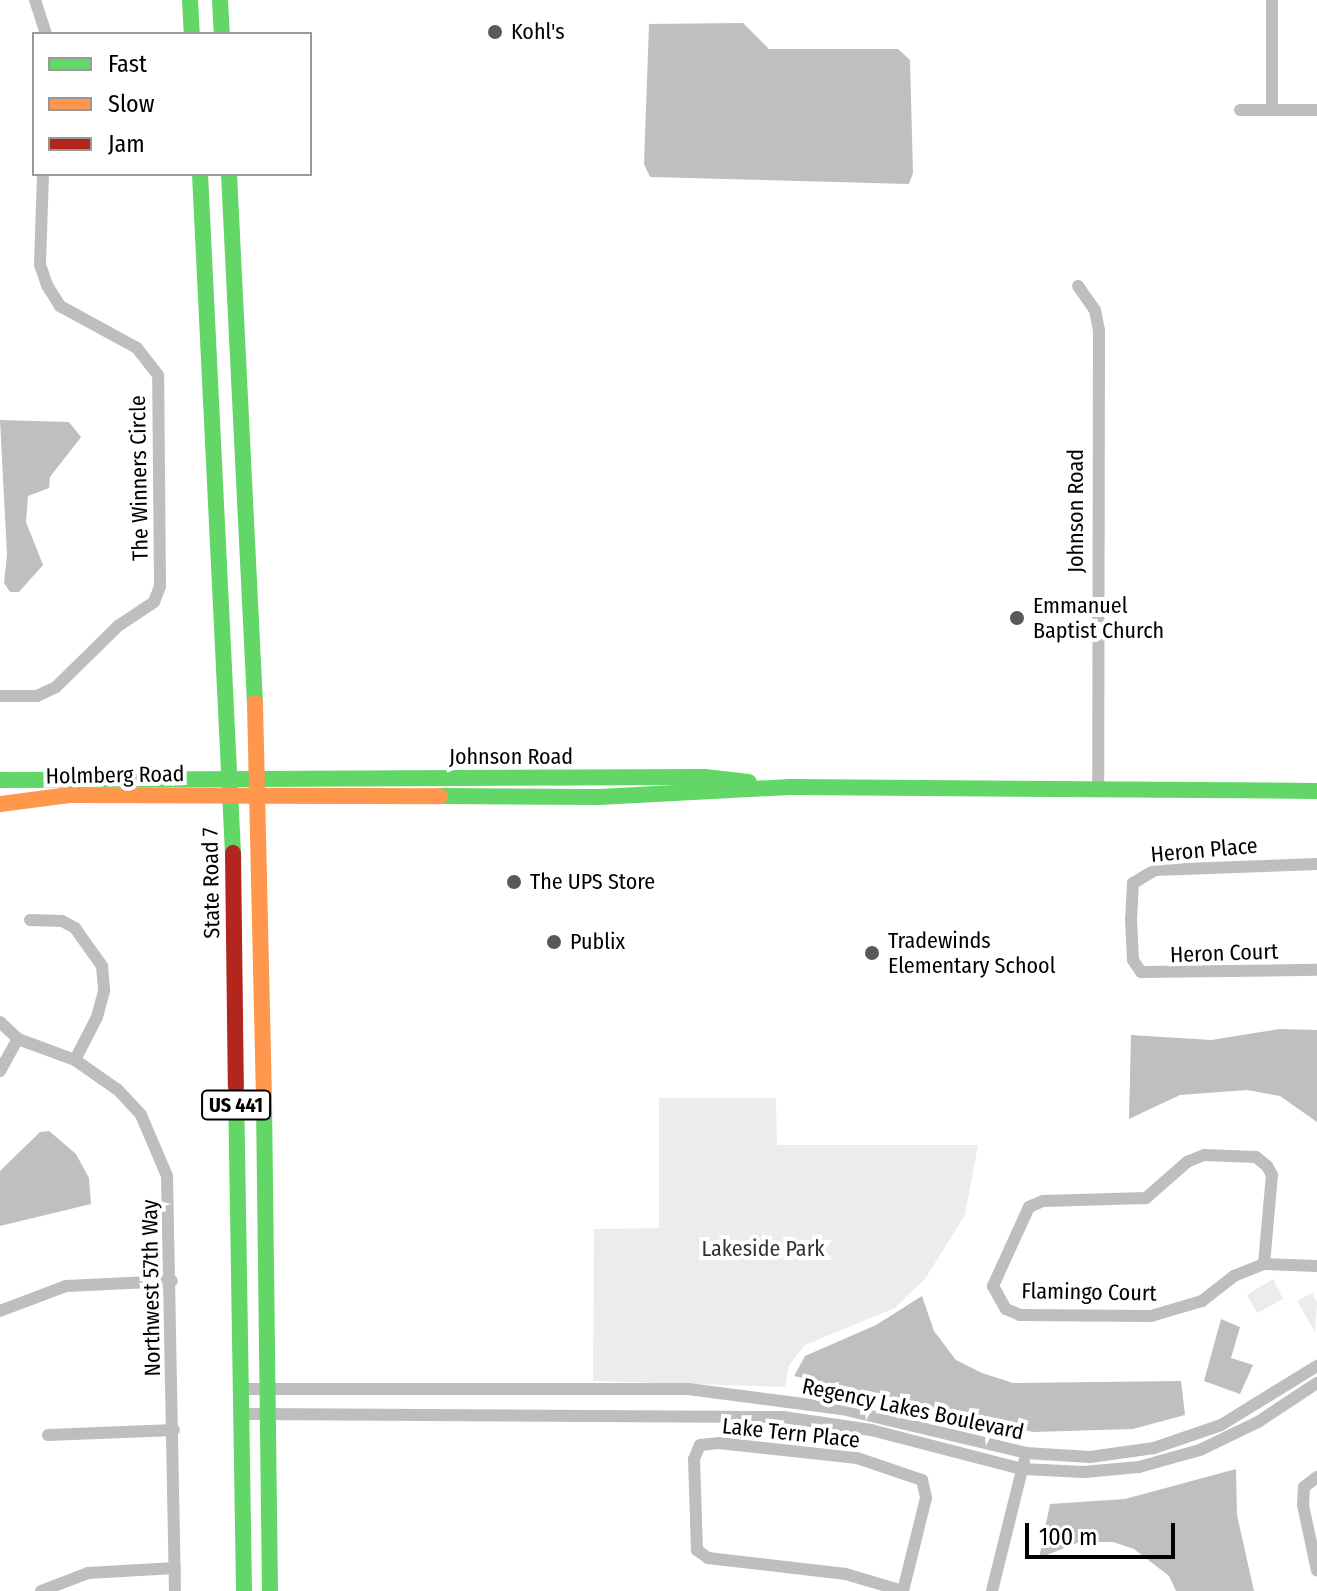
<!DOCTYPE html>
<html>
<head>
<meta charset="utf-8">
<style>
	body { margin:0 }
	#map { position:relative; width:1317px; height:1591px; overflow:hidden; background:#fff; font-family:"Fira Sans Condensed",sans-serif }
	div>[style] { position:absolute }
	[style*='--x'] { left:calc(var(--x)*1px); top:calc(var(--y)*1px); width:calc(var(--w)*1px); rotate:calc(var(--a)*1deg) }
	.green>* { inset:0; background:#ececec }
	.water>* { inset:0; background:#bfbfbf }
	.street>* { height:12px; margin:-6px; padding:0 6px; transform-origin:6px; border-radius:6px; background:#bebebe }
	.fast>* { height:16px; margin:-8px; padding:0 8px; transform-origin:8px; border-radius:8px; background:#63d668 }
	.slow>* { height:16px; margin:-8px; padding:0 8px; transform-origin:8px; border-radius:8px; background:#ff974d }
	.jam>* { height:16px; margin:-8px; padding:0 8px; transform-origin:8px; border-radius:8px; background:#b3261e }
	.dots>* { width:22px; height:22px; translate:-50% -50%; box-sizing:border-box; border:4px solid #fff; border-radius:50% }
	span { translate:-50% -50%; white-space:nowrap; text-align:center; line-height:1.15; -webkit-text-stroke:8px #fff; paint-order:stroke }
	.shield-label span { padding:2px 6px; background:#fff; border:2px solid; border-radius:6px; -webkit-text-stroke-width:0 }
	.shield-label { font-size:20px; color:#000; font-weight:700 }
	.poi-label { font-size:22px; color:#000 }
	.left { translate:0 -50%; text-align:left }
	.street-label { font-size:22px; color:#000 }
	.park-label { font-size:22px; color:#333 }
	.legend { position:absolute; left:32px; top:32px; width:280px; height:144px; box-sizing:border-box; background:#fff; border:2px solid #999; margin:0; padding:10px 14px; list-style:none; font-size:24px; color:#000 }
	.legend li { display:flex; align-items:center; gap:16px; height:40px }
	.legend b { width:40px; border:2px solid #999 }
	.scale { position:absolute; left:1025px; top:1523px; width:150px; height:36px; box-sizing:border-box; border:4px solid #000; border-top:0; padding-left:10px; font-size:24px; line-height:28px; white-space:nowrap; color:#000; -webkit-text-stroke:6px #fff; paint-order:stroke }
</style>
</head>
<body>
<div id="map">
	<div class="green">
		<i style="clip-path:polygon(659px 1098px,776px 1098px,777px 1145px,978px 1145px,965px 1215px,925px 1279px,895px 1308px,805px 1345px,789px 1365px,785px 1387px,593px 1381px,594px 1229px,659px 1228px)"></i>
		<i style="clip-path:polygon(1273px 1279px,1283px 1299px,1257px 1313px,1247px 1295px)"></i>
		<i style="clip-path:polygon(1312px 1293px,1317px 1302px,1315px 1332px,1297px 1301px)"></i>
	</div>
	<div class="water">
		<i style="clip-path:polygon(743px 23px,769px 49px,898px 49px,910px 60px,913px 173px,909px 184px,650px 177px,644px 164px,649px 24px)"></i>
		<i style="clip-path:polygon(0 420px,69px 422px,81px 437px,50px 477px,49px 488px,28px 496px,26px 522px,43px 565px,19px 592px,10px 592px,4px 583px,7px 555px)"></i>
		<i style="clip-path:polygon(1280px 1029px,1317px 1030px,1317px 1122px,1280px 1096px,1247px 1090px,1180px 1095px,1129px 1119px,1131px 1035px,1211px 1040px)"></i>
		<i style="clip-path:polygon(49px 1131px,76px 1154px,89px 1178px,91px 1204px,0 1226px,0 1171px,40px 1132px)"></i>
		<i style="clip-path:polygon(922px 1296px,934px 1331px,956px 1360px,982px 1373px,1013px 1383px,1181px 1381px,1185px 1415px,1133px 1429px,1033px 1432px,794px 1376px,805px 1356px,876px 1325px)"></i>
		<i style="clip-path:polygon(1221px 1319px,1240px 1327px,1231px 1358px,1253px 1365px,1240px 1394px,1204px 1381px)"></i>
		<i style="clip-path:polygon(1236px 1469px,1237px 1515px,1254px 1591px,1176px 1591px,1169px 1576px,1134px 1549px,1113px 1542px,1080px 1542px,1039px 1558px,1050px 1504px,1125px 1499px)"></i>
	</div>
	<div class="street">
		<i style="--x:35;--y:0;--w:36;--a:72"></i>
		<i style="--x:1272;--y:0;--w:110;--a:90"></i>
		<i style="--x:1272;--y:110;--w:45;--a:0"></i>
		<i style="--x:1240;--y:110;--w:32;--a:0"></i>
		<i style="--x:1078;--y:286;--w:29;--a:55"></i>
		<i style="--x:1095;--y:310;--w:20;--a:79"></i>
		<i style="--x:1099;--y:330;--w:461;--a:90.1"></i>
		<i style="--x:0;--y:696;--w:37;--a:0"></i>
		<i style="--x:37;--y:696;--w:21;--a:-25"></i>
		<i style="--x:56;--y:687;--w:87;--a:-44.5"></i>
		<i style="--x:118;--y:626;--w:43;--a:-33.7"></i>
		<i style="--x:154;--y:602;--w:17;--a:-69"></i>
		<i style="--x:160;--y:586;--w:211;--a:-90.5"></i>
		<i style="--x:158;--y:375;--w:34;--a:-128"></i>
		<i style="--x:137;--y:348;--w:88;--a:-151.4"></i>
		<i style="--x:60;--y:306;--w:25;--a:-122"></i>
		<i style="--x:47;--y:285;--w:21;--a:-109"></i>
		<i style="--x:40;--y:265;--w:91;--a:-88.1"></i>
		<i style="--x:1317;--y:864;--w:162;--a:177.9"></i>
		<i style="--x:1155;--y:870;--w:26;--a:149"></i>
		<i style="--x:1133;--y:883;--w:36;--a:93"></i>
		<i style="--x:1131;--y:919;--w:41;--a:87.2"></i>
		<i style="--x:1133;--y:960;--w:14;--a:56"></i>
		<i style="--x:1141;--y:972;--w:176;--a:-0.7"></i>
		<i style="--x:30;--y:920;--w:32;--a:2"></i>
		<i style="--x:62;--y:921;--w:15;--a:28"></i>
		<i style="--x:75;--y:928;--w:47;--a:54.6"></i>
		<i style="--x:102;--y:966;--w:25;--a:85"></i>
		<i style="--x:104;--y:991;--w:27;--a:105"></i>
		<i style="--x:97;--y:1017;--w:48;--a:117.1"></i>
		<i style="--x:0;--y:1022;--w:25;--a:43"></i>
		<i style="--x:18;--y:1039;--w:61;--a:20.2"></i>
		<i style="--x:75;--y:1060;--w:52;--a:34.9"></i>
		<i style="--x:118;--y:1090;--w:34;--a:47"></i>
		<i style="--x:141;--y:1115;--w:66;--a:66.9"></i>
		<i style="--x:167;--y:1176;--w:415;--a:88.9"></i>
		<i style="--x:0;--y:1071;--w:37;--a:-61"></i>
		<i style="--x:1264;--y:1264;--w:89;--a:-84.9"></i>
		<i style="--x:1272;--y:1175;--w:10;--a:-119"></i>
		<i style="--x:1267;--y:1166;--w:14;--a:-141"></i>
		<i style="--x:1256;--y:1157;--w:52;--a:-177.8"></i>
		<i style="--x:1204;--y:1155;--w:18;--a:158"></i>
		<i style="--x:1187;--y:1162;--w:55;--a:138.7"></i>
		<i style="--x:1146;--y:1198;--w:103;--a:178.3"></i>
		<i style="--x:1043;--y:1201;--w:15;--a:157"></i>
		<i style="--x:1029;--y:1207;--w:87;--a:114.5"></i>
		<i style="--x:993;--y:1286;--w:26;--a:61"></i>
		<i style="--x:1006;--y:1309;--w:15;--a:23"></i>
		<i style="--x:1020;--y:1315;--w:131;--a:0.4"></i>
		<i style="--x:1151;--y:1316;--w:53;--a:-16.4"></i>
		<i style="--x:1202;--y:1301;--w:41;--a:-38"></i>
		<i style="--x:1234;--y:1276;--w:32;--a:-22"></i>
		<i style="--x:1264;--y:1264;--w:53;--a:2.2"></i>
		<i style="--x:0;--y:1311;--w:71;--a:-20.7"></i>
		<i style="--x:66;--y:1286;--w:106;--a:-2.7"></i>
		<i style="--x:241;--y:1389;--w:447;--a:0"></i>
		<i style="--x:688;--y:1389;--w:155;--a:7.4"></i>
		<i style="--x:842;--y:1409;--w:189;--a:13.4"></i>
		<i style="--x:1026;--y:1453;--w:64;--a:3.6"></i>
		<i style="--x:1090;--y:1457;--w:65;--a:-8"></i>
		<i style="--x:1154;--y:1448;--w:71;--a:-18.9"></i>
		<i style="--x:1221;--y:1425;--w:113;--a:-31.6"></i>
		<i style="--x:241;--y:1414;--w:542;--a:0.32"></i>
		<i style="--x:783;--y:1417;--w:89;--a:8.4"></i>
		<i style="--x:871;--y:1430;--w:156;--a:14.5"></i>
		<i style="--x:1022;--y:1469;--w:62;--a:2.8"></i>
		<i style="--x:1084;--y:1472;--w:55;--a:-5.2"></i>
		<i style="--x:1139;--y:1467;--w:63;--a:-15.6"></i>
		<i style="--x:1200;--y:1450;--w:64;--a:-25.8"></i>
		<i style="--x:1258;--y:1422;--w:71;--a:-33.5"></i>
		<i style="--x:48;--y:1435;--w:126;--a:-2.3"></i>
		<i style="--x:718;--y:1443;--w:140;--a:6.2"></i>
		<i style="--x:857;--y:1458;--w:69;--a:18.7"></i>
		<i style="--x:922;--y:1480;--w:18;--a:77"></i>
		<i style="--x:926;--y:1498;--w:96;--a:103.9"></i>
		<i style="--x:903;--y:1591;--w:59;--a:-163.4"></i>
		<i style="--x:846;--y:1574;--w:139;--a:-173.4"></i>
		<i style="--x:708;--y:1558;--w:14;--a:-144"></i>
		<i style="--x:697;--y:1550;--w:91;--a:-91.9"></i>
		<i style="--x:694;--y:1459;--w:15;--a:-67"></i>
		<i style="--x:700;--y:1445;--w:18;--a:-6"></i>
		<i style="--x:1317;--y:1477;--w:16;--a:142"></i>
		<i style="--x:1304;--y:1487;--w:18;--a:93"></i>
		<i style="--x:1303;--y:1505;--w:67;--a:78"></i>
		<i style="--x:41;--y:1591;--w:50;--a:-21"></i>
		<i style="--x:88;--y:1573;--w:87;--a:-3.3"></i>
		<i style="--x:992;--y:1591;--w:133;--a:-76.1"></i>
	</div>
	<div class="fast">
		<i style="--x:190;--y:0;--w:34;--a:87"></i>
		<i style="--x:220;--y:0;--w:34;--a:87"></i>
		<i style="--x:200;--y:174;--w:680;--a:87.22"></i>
		<i style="--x:229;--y:174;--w:530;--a:87.19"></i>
		<i style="--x:0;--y:780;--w:705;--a:-0.24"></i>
		<i style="--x:705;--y:777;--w:44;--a:6.5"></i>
		<i style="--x:440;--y:796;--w:159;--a:0.4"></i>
		<i style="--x:599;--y:797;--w:191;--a:-3"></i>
		<i style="--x:790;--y:787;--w:527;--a:0.43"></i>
		<i style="--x:236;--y:1086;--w:505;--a:89.09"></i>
		<i style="--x:264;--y:1102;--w:489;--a:89.3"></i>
	</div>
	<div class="slow">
		<i style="--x:255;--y:703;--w:399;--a:88.7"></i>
		<i style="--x:0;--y:804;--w:70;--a:-7.4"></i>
		<i style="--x:69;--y:795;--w:371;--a:0.2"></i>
	</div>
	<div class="jam">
		<i style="--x:233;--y:853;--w:233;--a:89.3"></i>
	</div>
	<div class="dots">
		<i style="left:495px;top:32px;background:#595959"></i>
		<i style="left:1017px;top:618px;background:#595959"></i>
		<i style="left:514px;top:882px;background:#595959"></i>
		<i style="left:554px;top:942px;background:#595959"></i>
		<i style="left:872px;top:953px;background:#595959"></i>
	</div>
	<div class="shield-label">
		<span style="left:236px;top:1105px">US 441</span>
	</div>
	<div class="poi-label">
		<span class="left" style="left:511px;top:32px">Kohl's</span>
		<span class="left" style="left:1033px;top:618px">Emmanuel<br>Baptist Church</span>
		<span class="left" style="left:530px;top:882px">The UPS Store</span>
		<span class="left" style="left:888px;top:953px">Tradewinds<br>Elementary School</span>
		<span class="left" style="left:570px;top:942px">Publix</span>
	</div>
	<div class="street-label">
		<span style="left:139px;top:478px;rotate:-91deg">The Winners Circle</span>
		<span style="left:1076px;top:511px;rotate:-90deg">Johnson Road</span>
		<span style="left:511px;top:757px">Johnson Road</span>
		<span style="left:115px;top:775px;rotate:-1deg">Holmberg Road</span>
		<span style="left:1204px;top:850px;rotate:-5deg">Heron Place</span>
		<span style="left:211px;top:883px;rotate:-91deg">State Road 7</span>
		<span style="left:1224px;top:953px;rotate:-2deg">Heron Court</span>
		<span style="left:151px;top:1288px;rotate:-91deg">Northwest 57th Way</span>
		<span style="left:1089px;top:1292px;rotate:1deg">Flamingo Court</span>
		<span style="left:913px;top:1409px;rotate:12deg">Regency Lakes Boulevard</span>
		<span style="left:791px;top:1433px;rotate:6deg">Lake Tern Place</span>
	</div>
	<div class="park-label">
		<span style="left:763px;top:1249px">Lakeside Park</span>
	</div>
	<ul class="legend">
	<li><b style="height:10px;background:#63d668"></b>Fast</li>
	<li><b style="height:10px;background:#ff974d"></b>Slow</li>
	<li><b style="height:10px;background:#b3261e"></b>Jam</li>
	</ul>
	<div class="scale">100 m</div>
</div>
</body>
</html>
